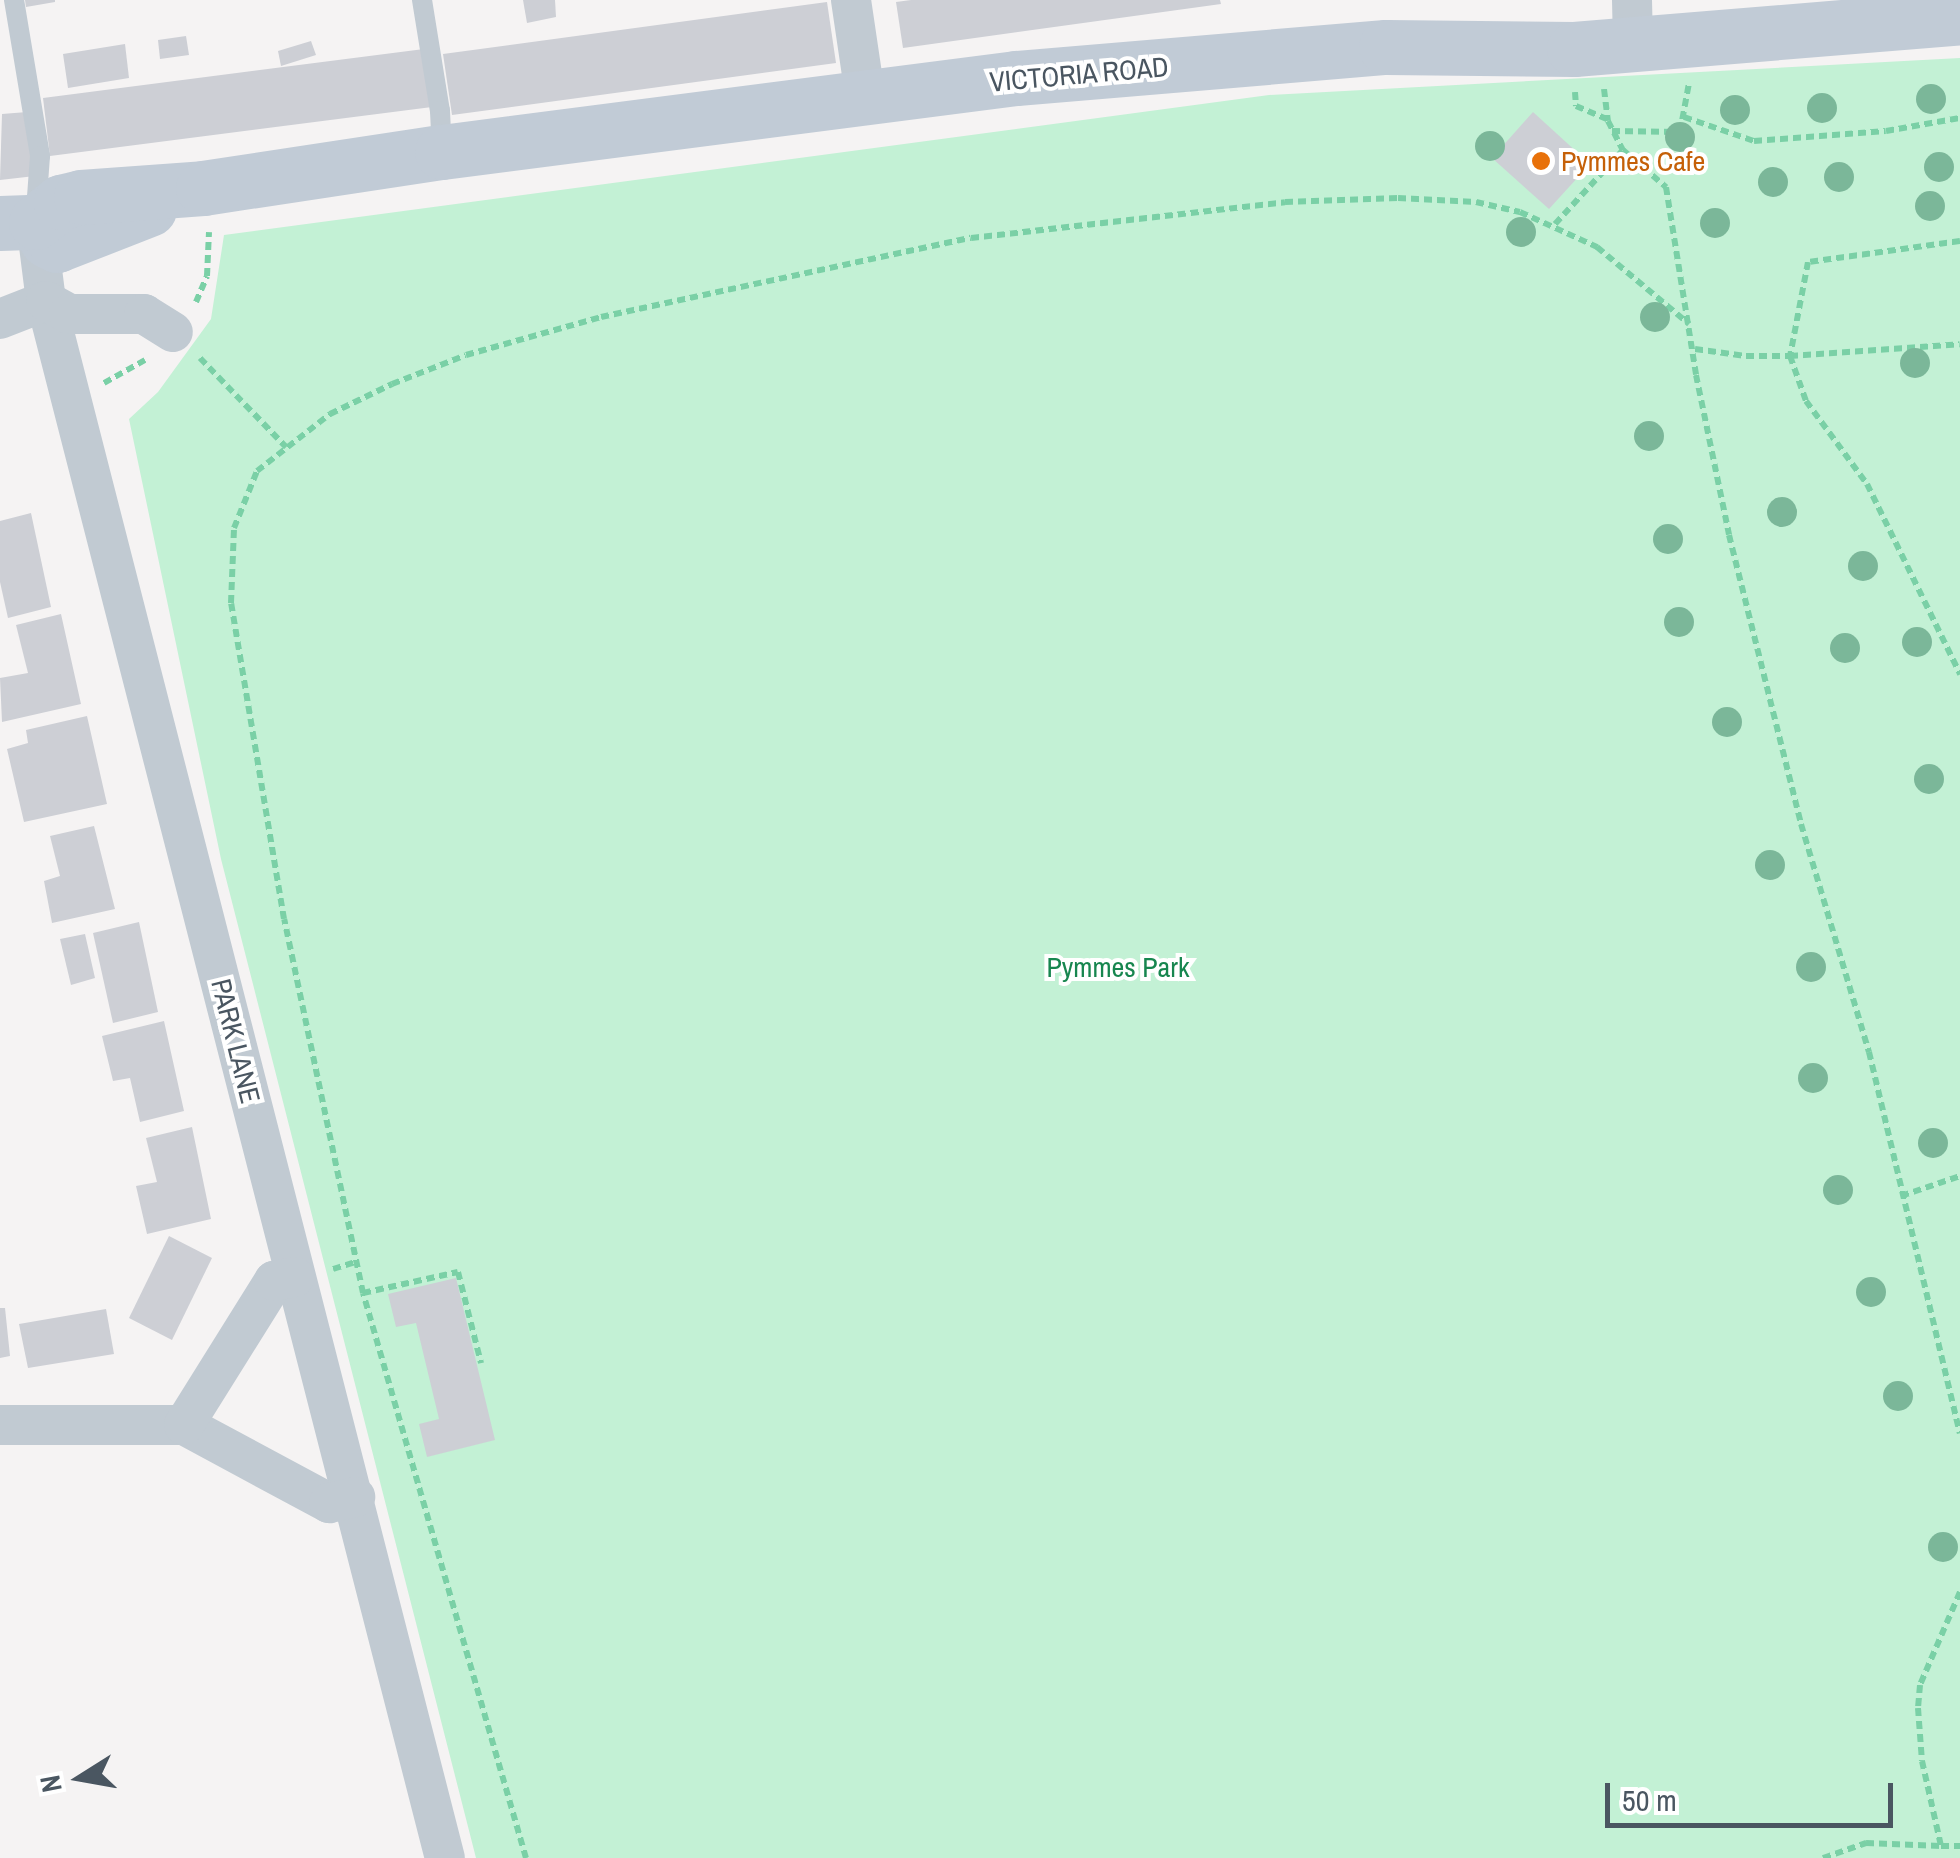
<!DOCTYPE html>
<html>
<head>
<meta charset="utf-8">
<style>
	body { margin:0 }
	#map { position:relative; width:1960px; height:1858px; overflow:hidden; background:#f5f3f3; font-family:"Archivo Narrow",sans-serif }
	div>[style] { position:absolute }
	[style*='--x'] { left:calc(var(--x)*1px); top:calc(var(--y)*1px); width:calc(var(--w)*1px); rotate:calc(var(--a)*1deg) }
	.green>* { inset:0; background:#c3f1d5 }
	.building>* { inset:0; background:#cdcfd5 }
	.path>* { height:6px; margin-top:-3px; transform-origin:0; background:repeating-linear-gradient(90deg,#7ad0a6 0 8px,transparent 0 13px) }
	.lane>* { height:20px; margin:-10px; padding:0 10px; transform-origin:10px; border-radius:10px; background:#c1cad2 }
	.street>* { height:40px; margin:-20px; padding:0 20px; transform-origin:20px; border-radius:20px; background:#c1cad2 }
	.secondary>* { height:55px; margin:-27.5px; padding:0 27.5px; transform-origin:27.5px; border-radius:27.5px; background:#c1cbd6 }
	.trees>* { width:30px; height:30px; margin:-15px; border-radius:50%; background:#7bb799 }
	.dots>* { width:28px; height:28px; translate:-50% -50%; box-sizing:border-box; border:5px solid #fff; border-radius:50% }
	span { translate:-50% -50%; white-space:nowrap; text-align:center; line-height:1.15; -webkit-text-stroke:8px #fff; paint-order:stroke }
	.street-label { font-size:28px; color:#4a5661 }
	.food-label { font-size:28px; color:#c56008 }
	.left { translate:0 -50%; text-align:left }
	.park-label { font-size:28px; color:#17864f }
	.north { position:absolute; left:30px; top:1728px; width:100px; height:100px; -webkit-text-stroke:8px #fff; paint-order:stroke; rotate:259deg; font-size:28px; font-weight:700; line-height:40px; text-align:center; color:#4a5661 }
	.north::after { content:''; display:block; margin:auto; width:35px; height:45px; background:#4a5661; clip-path:polygon(50% 0,100% 100%,50% 72%,0 100%) }
	.scale { position:absolute; left:1605px; top:1783px; width:288px; height:45px; box-sizing:border-box; border:5px solid #4a5661; border-top:0; padding-left:12px; font-size:30px; line-height:35px; white-space:nowrap; color:#4a5661; -webkit-text-stroke:8px #fff; paint-order:stroke }
</style>
</head>
<body>
<div id="map">
	<div class="green">
		<i style="clip-path:polygon(1960px 58px,1960px 1858px,476px 1858px,221px 859px,129px 419px,158px 392px,211px 319px,224px 235px,1269px 95px)"></i>
	</div>
	<div class="building">
		<i style="clip-path:polygon(25px 0,55px 0,55px 2px,26px 7px)"></i>
		<i style="clip-path:polygon(523px 0,555px 0,556px 17px,527px 23px)"></i>
		<i style="clip-path:polygon(911px 0,1220px 0,1221px 4px,903px 48px,896px 2px)"></i>
		<i style="clip-path:polygon(827px 2px,836px 63px,452px 115px,443px 54px)"></i>
		<i style="clip-path:polygon(186px 36px,189px 55px,160px 59px,158px 40px)"></i>
		<i style="clip-path:polygon(311px 41px,316px 55px,281px 66px,278px 51px)"></i>
		<i style="clip-path:polygon(125px 44px,129px 78px,68px 88px,63px 54px)"></i>
		<i style="clip-path:polygon(424px 49px,432px 107px,50px 156px,43px 98px)"></i>
		<i style="clip-path:polygon(27px 112px,35px 176px,0 180px,2px 114px)"></i>
		<i style="clip-path:polygon(1533px 112px,1590px 164px,1549px 209px,1492px 158px)"></i>
		<i style="clip-path:polygon(31px 513px,51px 607px,8px 618px,0 582px,0 521px)"></i>
		<i style="clip-path:polygon(61px 614px,81px 704px,2px 722px,0 678px,28px 673px,16px 625px)"></i>
		<i style="clip-path:polygon(87px 716px,107px 804px,24px 822px,7px 749px,28px 743px,26px 730px)"></i>
		<i style="clip-path:polygon(94px 826px,115px 909px,52px 923px,44px 881px,60px 876px,50px 836px)"></i>
		<i style="clip-path:polygon(139px 922px,158px 1012px,113px 1023px,93px 933px)"></i>
		<i style="clip-path:polygon(85px 934px,95px 978px,71px 985px,60px 939px)"></i>
		<i style="clip-path:polygon(164px 1021px,184px 1111px,140px 1122px,130px 1078px,113px 1081px,102px 1036px)"></i>
		<i style="clip-path:polygon(192px 1127px,211px 1219px,147px 1234px,136px 1186px,157px 1182px,146px 1138px)"></i>
		<i style="clip-path:polygon(169px 1236px,212px 1258px,172px 1340px,129px 1318px)"></i>
		<i style="clip-path:polygon(456px 1278px,495px 1440px,427px 1457px,419px 1424px,439px 1419px,416px 1323px,396px 1327px,388px 1294px)"></i>
		<i style="clip-path:polygon(0 1308px,5px 1308px,10px 1356px,0 1358px)"></i>
		<i style="clip-path:polygon(106px 1309px,114px 1354px,28px 1368px,19px 1324px)"></i>
	</div>
	<div class="path">
		<i style="--x:1604;--y:89;--w:32;--a:83"></i>
		<i style="--x:1608;--y:121;--w:33;--a:63"></i>
		<i style="--x:1623;--y:150;--w:57;--a:40.7"></i>
		<i style="--x:1666;--y:187;--w:190;--a:80.9"></i>
		<i style="--x:1696;--y:375;--w:163;--a:78.3"></i>
		<i style="--x:1729;--y:535;--w:298;--a:76"></i>
		<i style="--x:1801;--y:824;--w:238;--a:73.4"></i>
		<i style="--x:1869;--y:1052;--w:392;--a:76.6"></i>
		<i style="--x:1575;--y:92;--w:14;--a:86"></i>
		<i style="--x:1576;--y:106;--w:34;--a:23"></i>
		<i style="--x:1684;--y:117;--w:74;--a:18.9"></i>
		<i style="--x:1754;--y:141;--w:132;--a:-4.3"></i>
		<i style="--x:1886;--y:131;--w:75;--a:-10"></i>
		<i style="--x:1612;--y:131;--w:68;--a:0.8"></i>
		<i style="--x:1680;--y:132;--w:50;--a:-79.6"></i>
		<i style="--x:1555;--y:224;--w:100;--a:-47.4"></i>
		<i style="--x:1960;--y:241;--w:153;--a:172.1"></i>
		<i style="--x:1808;--y:262;--w:96;--a:100.8"></i>
		<i style="--x:1790;--y:356;--w:170;--a:-4"></i>
		<i style="--x:196;--y:302;--w:28;--a:-67"></i>
		<i style="--x:207;--y:276;--w:44;--a:-87.4"></i>
		<i style="--x:1695;--y:349;--w:51;--a:7.8"></i>
		<i style="--x:1746;--y:356;--w:44;--a:0"></i>
		<i style="--x:1790;--y:356;--w:48;--a:70.4"></i>
		<i style="--x:1806;--y:401;--w:103;--a:53.7"></i>
		<i style="--x:1867;--y:484;--w:212;--a:63.9"></i>
		<i style="--x:200;--y:358;--w:124;--a:46"></i>
		<i style="--x:104;--y:383;--w:47;--a:-29.3"></i>
		<i style="--x:1901;--y:1196;--w:62;--a:-18.7"></i>
		<i style="--x:333;--y:1269;--w:24;--a:-17"></i>
		<i style="--x:363;--y:1293;--w:97;--a:-12.5"></i>
		<i style="--x:458;--y:1272;--w:94;--a:75.8"></i>
		<i style="--x:1960;--y:1592;--w:101;--a:113.3"></i>
		<i style="--x:1920;--y:1685;--w:23;--a:95"></i>
		<i style="--x:1918;--y:1708;--w:53;--a:85.7"></i>
		<i style="--x:1922;--y:1761;--w:87;--a:77.4"></i>
		<i style="--x:1941;--y:1846;--w:19;--a:0"></i>
		<i style="--x:526;--y:1858;--w:588;--a:-106.09"></i>
		<i style="--x:363;--y:1293;--w:382;--a:-101.9"></i>
		<i style="--x:284;--y:919;--w:320;--a:-99.5"></i>
		<i style="--x:231;--y:603;--w:75;--a:-87.7"></i>
		<i style="--x:234;--y:528;--w:61;--a:-68"></i>
		<i style="--x:257;--y:471;--w:93;--a:-38"></i>
		<i style="--x:330;--y:414;--w:69;--a:-25.8"></i>
		<i style="--x:392;--y:384;--w:79;--a:-21.4"></i>
		<i style="--x:466;--y:355;--w:140;--a:-15.7"></i>
		<i style="--x:601;--y:317;--w:378;--a:-12.1"></i>
		<i style="--x:971;--y:238;--w:316;--a:-6.5"></i>
		<i style="--x:1285;--y:202;--w:113;--a:-2"></i>
		<i style="--x:1398;--y:198;--w:78;--a:2.9"></i>
		<i style="--x:1476;--y:202;--w:45;--a:12.8"></i>
		<i style="--x:1520;--y:212;--w:85;--a:24.4"></i>
		<i style="--x:1597;--y:247;--w:120;--a:39.9"></i>
		<i style="--x:1823;--y:1858;--w:46;--a:-19.2"></i>
		<i style="--x:1866;--y:1843;--w:75;--a:2.3"></i>
	</div>
	<div class="lane">
		<i style="--x:14;--y:0;--w:158;--a:80.5"></i>
		<i style="--x:40;--y:156;--w:55;--a:94.2"></i>
		<i style="--x:422;--y:0;--w:112;--a:80.8"></i>
		<i style="--x:440;--y:111;--w:41;--a:87.2"></i>
	</div>
	<div class="street">
		<i style="--x:851;--y:0;--w:96;--a:81.6"></i>
		<i style="--x:1632;--y:0;--w:44;--a:88.7"></i>
		<i style="--x:36;--y:222;--w:80;--a:82.8"></i>
		<i style="--x:46;--y:301;--w:1607;--a:75.63"></i>
		<i style="--x:0;--y:319;--w:49;--a:-21.4"></i>
		<i style="--x:46;--y:301;--w:26;--a:29"></i>
		<i style="--x:69;--y:314;--w:75;--a:0"></i>
		<i style="--x:144;--y:314;--w:34;--a:32"></i>
		<i style="--x:0;--y:1425;--w:184;--a:0"></i>
		<i style="--x:184;--y:1425;--w:165;--a:28.3"></i>
		<i style="--x:329;--y:1503;--w:27;--a:-13"></i>
		<i style="--x:184;--y:1425;--w:170;--a:-58"></i>
		<i style="--x:274;--y:1281;--w:21;--a:-11"></i>
	</div>
	<div class="secondary">
		<i style="--x:36;--y:222;--w:21;--a:59"></i>
		<i style="--x:47;--y:240;--w:11;--a:27"></i>
		<i style="--x:57;--y:245;--w:99;--a:-21.4"></i>
		<i style="--x:0;--y:223;--w:36;--a:-2"></i>
		<i style="--x:36;--y:222;--w:32;--a:-39"></i>
		<i style="--x:61;--y:202;--w:21;--a:-14"></i>
		<i style="--x:81;--y:197;--w:122;--a:-4.2"></i>
		<i style="--x:203;--y:188;--w:242;--a:-8.6"></i>
		<i style="--x:442;--y:152;--w:579;--a:-7.35"></i>
		<i style="--x:1016;--y:78;--w:371;--a:-4.8"></i>
		<i style="--x:1386;--y:47;--w:188;--a:0.6"></i>
		<i style="--x:1574;--y:49;--w:387;--a:-4.7"></i>
	</div>
	<div class="trees">
		<i style="left:1931px;top:99px"></i>
		<i style="left:1822px;top:108px"></i>
		<i style="left:1735px;top:110px"></i>
		<i style="left:1680px;top:137px"></i>
		<i style="left:1490px;top:146px"></i>
		<i style="left:1939px;top:167px"></i>
		<i style="left:1839px;top:177px"></i>
		<i style="left:1773px;top:182px"></i>
		<i style="left:1930px;top:206px"></i>
		<i style="left:1715px;top:223px"></i>
		<i style="left:1521px;top:232px"></i>
		<i style="left:1655px;top:317px"></i>
		<i style="left:1915px;top:363px"></i>
		<i style="left:1649px;top:436px"></i>
		<i style="left:1782px;top:512px"></i>
		<i style="left:1668px;top:539px"></i>
		<i style="left:1863px;top:566px"></i>
		<i style="left:1679px;top:622px"></i>
		<i style="left:1917px;top:642px"></i>
		<i style="left:1845px;top:648px"></i>
		<i style="left:1727px;top:722px"></i>
		<i style="left:1929px;top:779px"></i>
		<i style="left:1770px;top:865px"></i>
		<i style="left:1811px;top:967px"></i>
		<i style="left:1813px;top:1078px"></i>
		<i style="left:1933px;top:1143px"></i>
		<i style="left:1838px;top:1190px"></i>
		<i style="left:1871px;top:1292px"></i>
		<i style="left:1898px;top:1396px"></i>
		<i style="left:1943px;top:1547px"></i>
	</div>
	<div class="dots">
		<i style="left:1541px;top:161px;background:#e8710a"></i>
	</div>
	<div class="street-label">
		<span style="left:1079px;top:74px;rotate:-5deg">VICTORIA ROAD</span>
		<span style="left:236px;top:1041px;rotate:76deg">PARK LANE</span>
	</div>
	<div class="food-label">
		<span class="left" style="left:1561px;top:161px">Pymmes Cafe</span>
	</div>
	<div class="park-label">
		<span style="left:1118px;top:967px">Pymmes Park</span>
	</div>
	<div class="north">N</div>
	<div class="scale">50 m</div>
</div>
</body>
</html>
